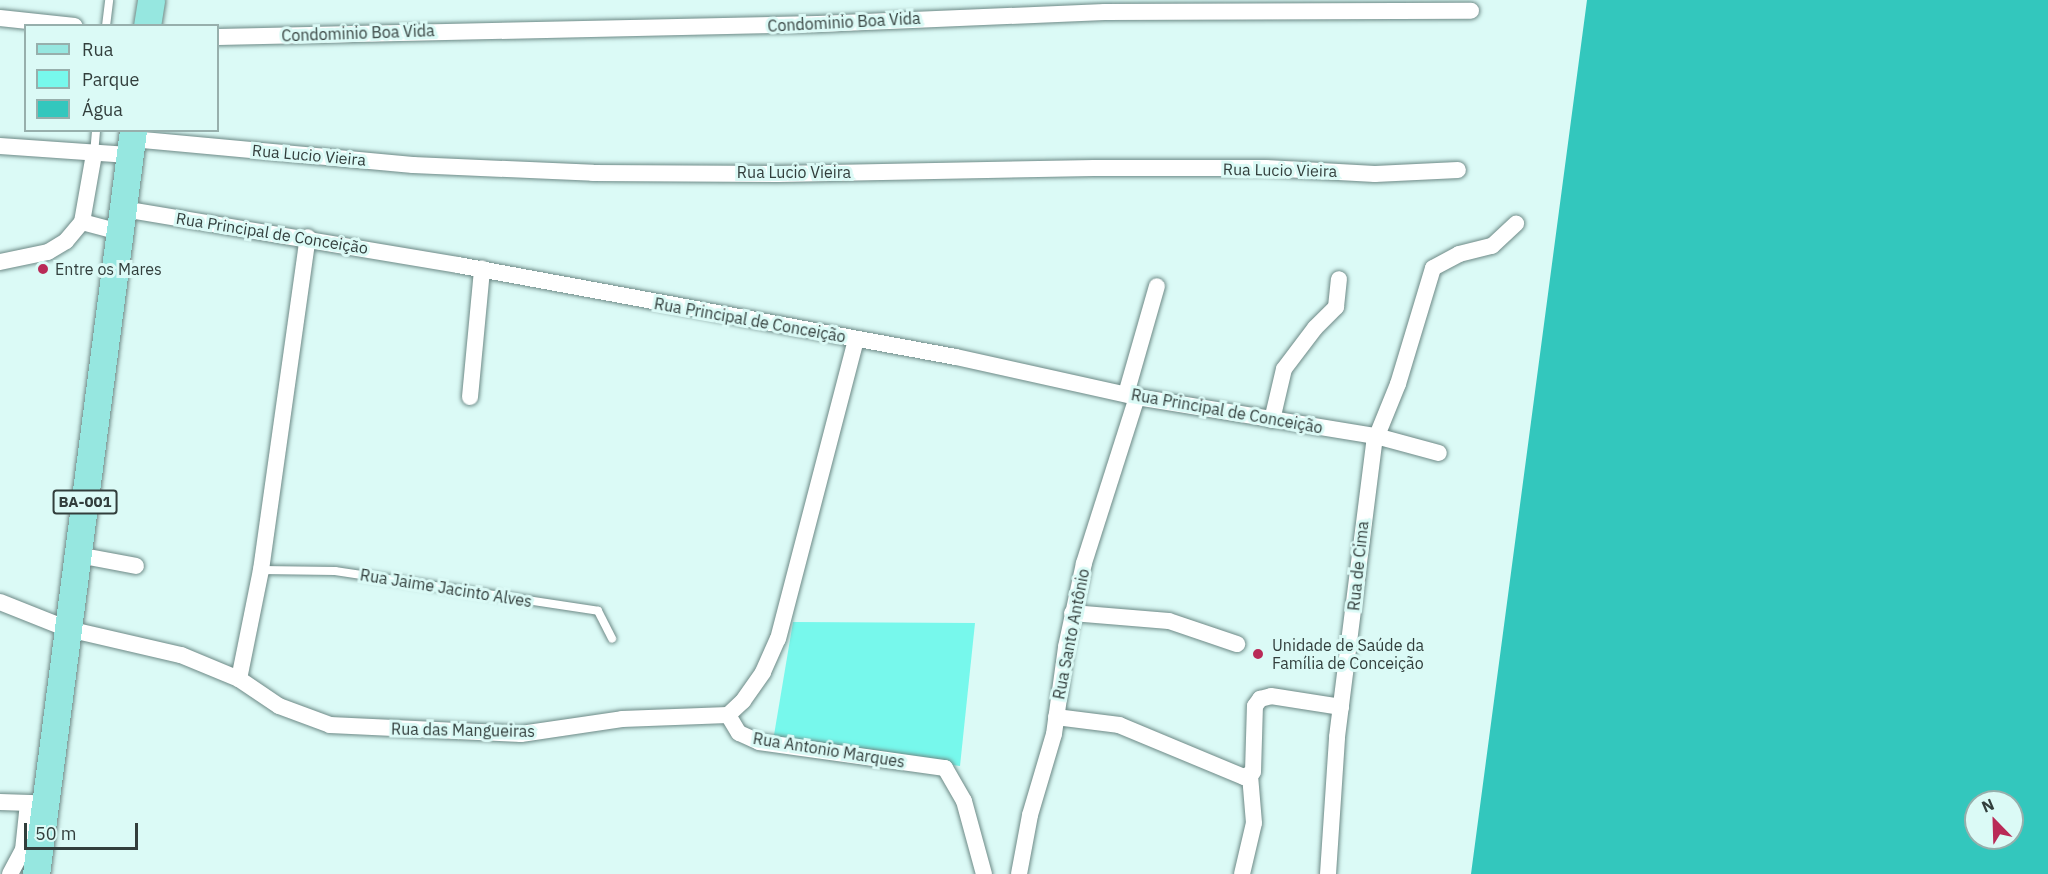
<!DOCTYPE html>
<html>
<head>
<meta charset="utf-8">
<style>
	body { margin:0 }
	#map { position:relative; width:2048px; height:874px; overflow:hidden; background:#dbfaf6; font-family:"IBM Plex Sans",sans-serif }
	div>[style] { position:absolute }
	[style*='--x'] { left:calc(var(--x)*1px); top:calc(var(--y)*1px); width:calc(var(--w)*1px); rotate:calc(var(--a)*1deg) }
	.green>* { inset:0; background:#77f8ec }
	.water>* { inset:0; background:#33c7bd }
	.roads { filter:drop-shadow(0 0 2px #6d8986) drop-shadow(0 0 2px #6d8986) }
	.service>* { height:8px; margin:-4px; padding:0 4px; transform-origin:4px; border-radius:4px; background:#fff }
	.minor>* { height:16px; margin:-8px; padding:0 8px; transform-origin:8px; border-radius:8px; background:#fff }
	.primary>* { height:27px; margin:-13.5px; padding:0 13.5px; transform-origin:13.5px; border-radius:13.5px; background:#96e7e0 }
	.dots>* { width:16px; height:16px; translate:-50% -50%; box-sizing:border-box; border:3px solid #dbfaf6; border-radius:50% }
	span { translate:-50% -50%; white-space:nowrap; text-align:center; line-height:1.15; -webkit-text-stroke:6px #dbfaf6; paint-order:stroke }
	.shield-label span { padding:2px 4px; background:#dbfaf6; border:2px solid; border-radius:4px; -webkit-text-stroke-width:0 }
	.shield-label { font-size:15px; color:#323e3c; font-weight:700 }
	.street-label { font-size:16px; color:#323e3c }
	.poi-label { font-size:16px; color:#323e3c }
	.left { translate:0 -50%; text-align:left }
	.legend { position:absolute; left:24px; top:24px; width:195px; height:108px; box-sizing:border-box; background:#dbfaf6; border:2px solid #97afac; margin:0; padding:8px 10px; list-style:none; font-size:18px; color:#323e3c }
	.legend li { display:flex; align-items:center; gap:12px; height:30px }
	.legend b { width:30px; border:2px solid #97afac }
	.north { position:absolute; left:1964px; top:790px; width:60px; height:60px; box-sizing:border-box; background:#dbfaf6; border:2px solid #97afac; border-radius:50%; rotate:337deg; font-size:16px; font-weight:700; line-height:24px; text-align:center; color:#323e3c }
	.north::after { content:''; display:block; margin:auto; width:21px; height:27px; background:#b92a57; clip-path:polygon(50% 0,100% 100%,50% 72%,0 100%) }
	.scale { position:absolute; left:24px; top:823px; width:114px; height:27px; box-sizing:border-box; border:3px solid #323e3c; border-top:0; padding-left:8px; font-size:18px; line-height:21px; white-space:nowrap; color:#323e3c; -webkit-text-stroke:4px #dbfaf6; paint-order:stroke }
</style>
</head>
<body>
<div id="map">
	<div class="green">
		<i style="clip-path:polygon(793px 622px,975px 623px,960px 766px,773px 741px)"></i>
	</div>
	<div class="water">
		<i style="clip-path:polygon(evenodd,1587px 0,2048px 0,2048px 874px,1471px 874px,1587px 0,1976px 802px,2012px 802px,2012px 838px,1976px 838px,1976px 802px)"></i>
	</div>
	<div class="roads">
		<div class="service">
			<i style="--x:106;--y:26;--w:26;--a:-83"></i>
			<i style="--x:94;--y:154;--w:24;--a:-85"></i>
			<i style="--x:261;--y:570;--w:74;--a:0.8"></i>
			<i style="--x:335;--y:571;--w:266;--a:8.6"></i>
			<i style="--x:598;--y:611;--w:31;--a:63"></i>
		</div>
		<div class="minor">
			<i style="--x:0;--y:18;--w:75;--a:6.1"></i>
			<i style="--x:218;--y:37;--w:600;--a:-1.24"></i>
			<i style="--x:818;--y:24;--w:287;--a:-2.4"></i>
			<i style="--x:1105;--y:12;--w:366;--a:-0.2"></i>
			<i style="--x:132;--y:139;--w:282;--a:5.3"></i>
			<i style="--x:413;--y:165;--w:180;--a:2.5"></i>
			<i style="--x:593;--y:173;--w:185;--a:0.3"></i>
			<i style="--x:778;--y:174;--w:316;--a:-1.1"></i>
			<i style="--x:1094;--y:168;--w:172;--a:0"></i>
			<i style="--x:1266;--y:168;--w:109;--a:3.2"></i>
			<i style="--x:1375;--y:174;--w:83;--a:-2.8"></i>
			<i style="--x:0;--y:146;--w:129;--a:4"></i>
			<i style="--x:123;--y:209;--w:340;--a:9.5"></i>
			<i style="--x:458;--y:265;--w:506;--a:10.47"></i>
			<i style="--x:956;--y:357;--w:185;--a:12.5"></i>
			<i style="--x:1137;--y:397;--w:242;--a:9.3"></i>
			<i style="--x:1376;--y:436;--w:65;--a:15.1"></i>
			<i style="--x:82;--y:222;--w:69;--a:-80"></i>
			<i style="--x:0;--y:262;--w:49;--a:-11.8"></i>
			<i style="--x:48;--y:252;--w:21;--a:-31"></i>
			<i style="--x:66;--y:241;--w:25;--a:-50"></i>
			<i style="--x:82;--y:222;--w:39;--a:15"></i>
			<i style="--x:1126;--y:394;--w:112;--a:-74"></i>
			<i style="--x:470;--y:397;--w:129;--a:-84.6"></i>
			<i style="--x:1272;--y:420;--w:52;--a:-76.8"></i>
			<i style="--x:1284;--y:369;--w:51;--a:-52.9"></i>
			<i style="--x:1315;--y:328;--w:30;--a:-45"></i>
			<i style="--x:1336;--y:307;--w:28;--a:-84"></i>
			<i style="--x:78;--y:555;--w:59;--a:10.7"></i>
			<i style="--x:0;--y:602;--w:73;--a:21.7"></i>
			<i style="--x:68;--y:629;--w:116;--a:13"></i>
			<i style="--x:181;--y:655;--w:63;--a:22.5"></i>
			<i style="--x:239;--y:679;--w:48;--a:34"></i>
			<i style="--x:279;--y:706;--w:54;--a:20.4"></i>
			<i style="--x:330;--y:725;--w:191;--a:2.7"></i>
			<i style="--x:521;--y:734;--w:102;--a:-8.4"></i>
			<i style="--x:622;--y:719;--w:106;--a:-2.2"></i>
			<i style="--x:728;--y:715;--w:21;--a:-43"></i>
			<i style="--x:743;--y:701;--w:35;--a:-55"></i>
			<i style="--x:763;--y:672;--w:36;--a:-66"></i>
			<i style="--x:778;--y:639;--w:310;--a:-75.4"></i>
			<i style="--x:1072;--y:613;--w:97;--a:4.7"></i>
			<i style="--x:1169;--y:621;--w:72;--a:18.7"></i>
			<i style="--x:239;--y:679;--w:111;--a:-78.6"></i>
			<i style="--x:261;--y:570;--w:336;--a:-82"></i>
			<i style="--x:728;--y:715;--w:21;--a:59"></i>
			<i style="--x:739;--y:733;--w:22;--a:24"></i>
			<i style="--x:759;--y:742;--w:188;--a:8"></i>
			<i style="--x:945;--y:768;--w:38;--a:60"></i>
			<i style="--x:964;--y:801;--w:76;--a:74.7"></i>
			<i style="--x:1056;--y:717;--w:64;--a:7.2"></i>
			<i style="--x:1119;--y:725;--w:135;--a:22.6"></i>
			<i style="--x:1244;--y:777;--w:10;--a:-29"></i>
			<i style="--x:1253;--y:772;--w:66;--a:-88.3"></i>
			<i style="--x:1255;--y:706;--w:9;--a:-54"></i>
			<i style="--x:1260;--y:699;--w:11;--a:-15"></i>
			<i style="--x:1271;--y:696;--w:71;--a:8.9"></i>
			<i style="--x:0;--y:802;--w:38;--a:2"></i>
			<i style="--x:10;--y:874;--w:27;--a:-62"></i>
			<i style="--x:23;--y:850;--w:47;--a:-83.9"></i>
			<i style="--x:1019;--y:874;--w:60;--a:-79.4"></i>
			<i style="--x:1030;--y:815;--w:84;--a:-73.5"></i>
			<i style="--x:1054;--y:734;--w:88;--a:-82.1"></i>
			<i style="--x:1066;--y:647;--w:86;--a:-77.9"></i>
			<i style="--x:1084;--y:563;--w:174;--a:-72.3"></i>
			<i style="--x:1242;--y:874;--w:52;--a:-76.8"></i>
			<i style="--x:1254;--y:823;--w:48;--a:-94.8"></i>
			<i style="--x:1328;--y:874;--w:137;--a:-86.2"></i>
			<i style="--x:1337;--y:737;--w:296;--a:-82.8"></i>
			<i style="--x:1374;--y:443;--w:64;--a:-67.9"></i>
			<i style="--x:1398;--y:384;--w:121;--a:-73.2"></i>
			<i style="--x:1433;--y:268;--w:30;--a:-28"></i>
			<i style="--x:1459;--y:254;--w:34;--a:-14"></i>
			<i style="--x:1492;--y:246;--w:33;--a:-43"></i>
		</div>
		<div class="primary">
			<i style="--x:147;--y:26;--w:26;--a:-81"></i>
			<i style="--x:36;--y:874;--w:750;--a:-82.57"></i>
		</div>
	</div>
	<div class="dots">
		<i style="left:43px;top:269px;background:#b92a57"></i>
		<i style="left:1258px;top:654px;background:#b92a57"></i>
	</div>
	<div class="shield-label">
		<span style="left:85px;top:502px">BA-001</span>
	</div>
	<div class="street-label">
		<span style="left:844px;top:22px;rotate:-3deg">Condominio Boa Vida</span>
		<span style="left:358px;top:33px;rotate:-2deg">Condominio Boa Vida</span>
		<span style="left:309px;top:155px;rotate:5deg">Rua Lucio Vieira</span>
		<span style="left:1280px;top:170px;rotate:1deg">Rua Lucio Vieira</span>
		<span style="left:794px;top:172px">Rua Lucio Vieira</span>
		<span style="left:272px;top:233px;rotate:9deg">Rua Principal de Conceição</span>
		<span style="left:750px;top:320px;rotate:10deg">Rua Principal de Conceição</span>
		<span style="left:1227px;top:411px;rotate:10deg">Rua Principal de Conceição</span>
		<span style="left:1358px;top:566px;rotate:-84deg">Rua de Cima</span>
		<span style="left:446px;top:588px;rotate:9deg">Rua Jaime Jacinto Alves</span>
		<span style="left:1071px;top:634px;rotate:-79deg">Rua Santo Antônio</span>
		<span style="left:463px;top:730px;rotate:1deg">Rua das Mangueiras</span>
		<span style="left:829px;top:750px;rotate:9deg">Rua Antonio Marques</span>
	</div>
	<div class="poi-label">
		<span class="left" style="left:55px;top:269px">Entre os Mares</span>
		<span class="left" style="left:1272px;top:654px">Unidade de Saúde da<br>Família de Conceição</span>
	</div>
	<ul class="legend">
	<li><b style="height:8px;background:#96e7e0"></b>Rua</li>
	<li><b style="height:16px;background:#77f8ec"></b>Parque</li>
	<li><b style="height:16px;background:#33c7bd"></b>Água</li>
	</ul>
	<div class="north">N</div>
	<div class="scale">50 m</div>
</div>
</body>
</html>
